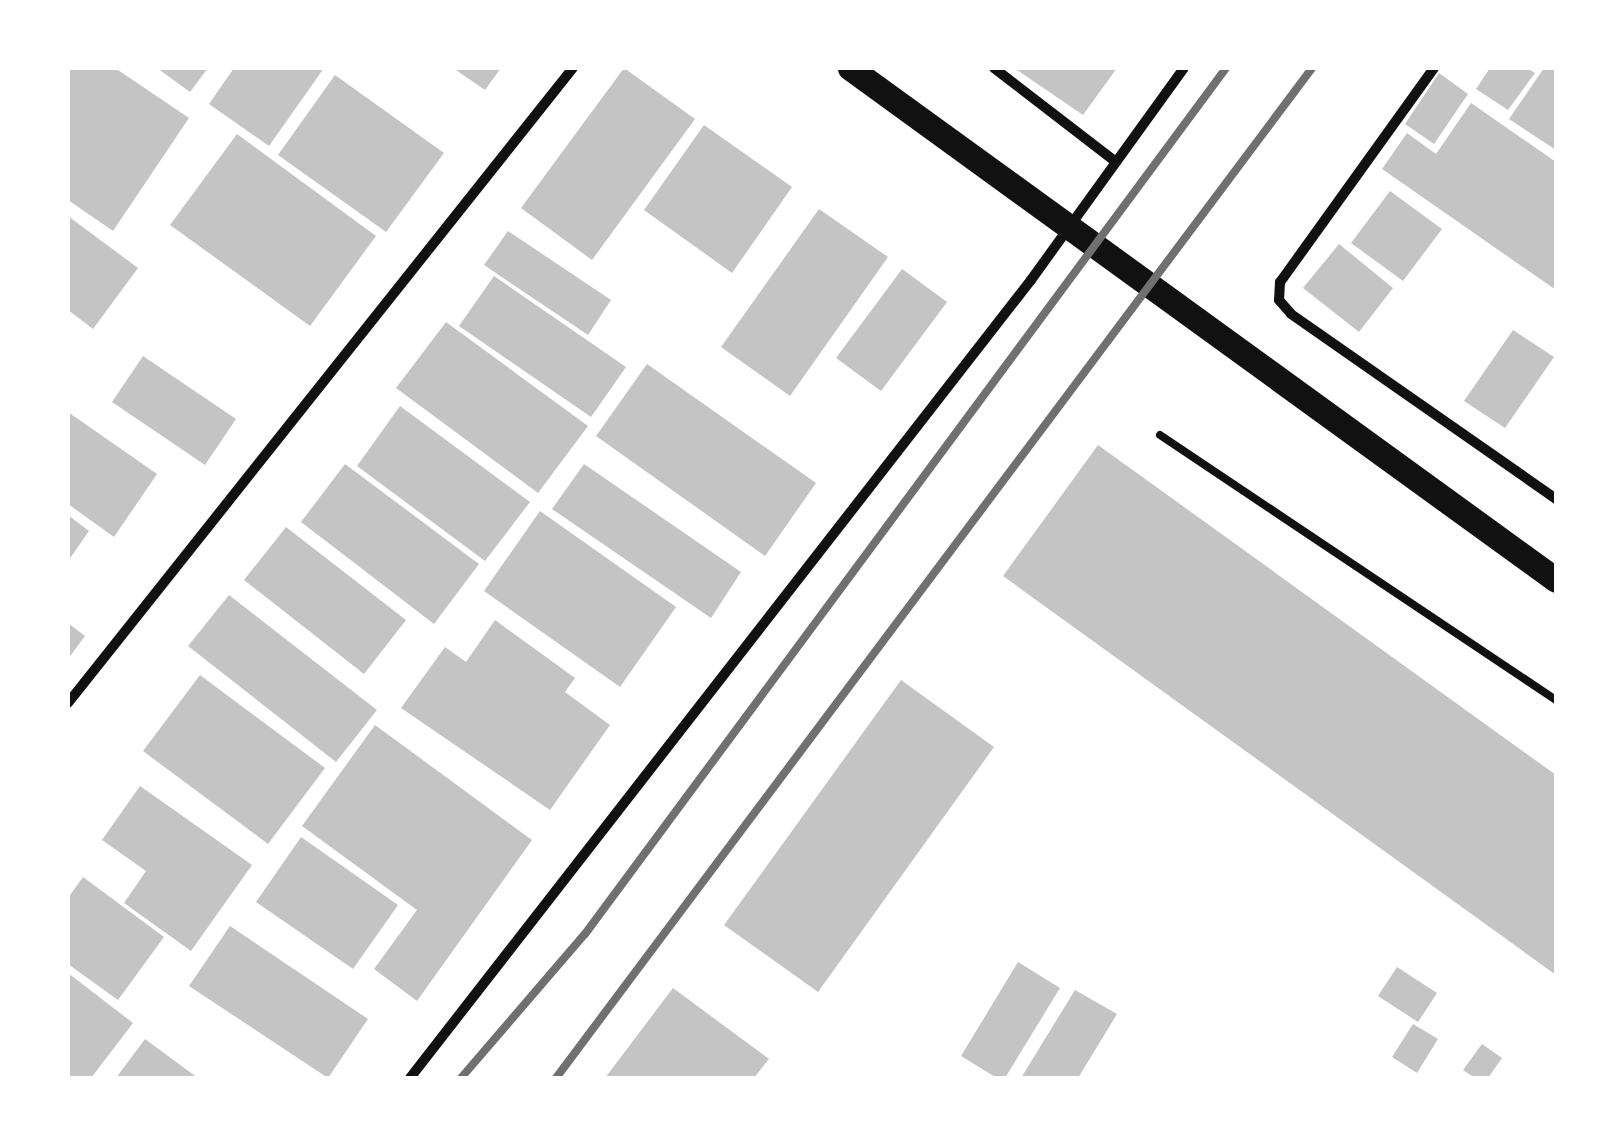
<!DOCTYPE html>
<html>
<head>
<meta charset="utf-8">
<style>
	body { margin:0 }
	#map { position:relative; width:1624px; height:1146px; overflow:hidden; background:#fff; font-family:Karla,sans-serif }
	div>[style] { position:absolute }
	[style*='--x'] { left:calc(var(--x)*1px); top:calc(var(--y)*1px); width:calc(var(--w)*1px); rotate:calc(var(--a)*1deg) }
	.building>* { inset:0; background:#c4c4c4 }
	.service>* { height:8px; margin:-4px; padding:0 4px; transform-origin:4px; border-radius:4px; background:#111 }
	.minor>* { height:10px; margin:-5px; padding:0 5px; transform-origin:5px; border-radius:5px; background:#111 }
	.primary>* { height:25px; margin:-12.5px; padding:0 12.5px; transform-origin:12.5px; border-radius:12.5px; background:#111 }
	.rail>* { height:8px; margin:-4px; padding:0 4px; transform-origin:4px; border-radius:4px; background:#707070 }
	span { translate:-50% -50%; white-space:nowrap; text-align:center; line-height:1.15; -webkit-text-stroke:8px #fff; paint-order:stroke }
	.frame { position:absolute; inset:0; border:70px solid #fff; pointer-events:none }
</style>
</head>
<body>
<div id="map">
	<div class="building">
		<i style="clip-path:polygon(68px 68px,115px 68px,189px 118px,113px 231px,68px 200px)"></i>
		<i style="clip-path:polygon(157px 68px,208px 68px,190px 92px)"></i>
		<i style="clip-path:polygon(234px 68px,324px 68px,269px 146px,209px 104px)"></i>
		<i style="clip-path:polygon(453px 68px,501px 68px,485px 90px)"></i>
		<i style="clip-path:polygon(624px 68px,695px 119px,592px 260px,521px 208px)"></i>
		<i style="clip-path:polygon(1014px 68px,1117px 68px,1083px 115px)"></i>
		<i style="clip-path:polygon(1490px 68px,1527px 68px,1535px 73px,1508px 110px,1476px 89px)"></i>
		<i style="clip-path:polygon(1544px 68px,1556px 68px,1556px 150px,1509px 119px)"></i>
		<i style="clip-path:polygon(1439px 73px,1468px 94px,1434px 144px,1405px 124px)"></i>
		<i style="clip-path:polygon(335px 75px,444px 153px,386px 232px,278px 155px)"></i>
		<i style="clip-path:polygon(1471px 103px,1556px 162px,1556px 290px,1382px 169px,1407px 133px,1436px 154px)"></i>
		<i style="clip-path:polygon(704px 125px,792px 187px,732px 273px,644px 210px)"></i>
		<i style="clip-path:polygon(237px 134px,376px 236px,310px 326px,170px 225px)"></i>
		<i style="clip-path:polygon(1390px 191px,1442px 229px,1403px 281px,1351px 243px)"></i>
		<i style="clip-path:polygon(819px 209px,888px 257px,790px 396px,721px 347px)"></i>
		<i style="clip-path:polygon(68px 216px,138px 268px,93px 329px,68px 310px)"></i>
		<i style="clip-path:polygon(508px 231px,611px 300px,588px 335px,484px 265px)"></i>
		<i style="clip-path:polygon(1339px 244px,1393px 288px,1359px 332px,1303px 288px)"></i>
		<i style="clip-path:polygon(902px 269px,947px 302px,881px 391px,836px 358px)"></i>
		<i style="clip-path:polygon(494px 276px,626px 367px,591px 417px,459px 326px)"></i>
		<i style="clip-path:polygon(446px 322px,588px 426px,538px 493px,396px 388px)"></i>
		<i style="clip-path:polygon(1513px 330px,1554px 357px,1505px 428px,1464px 401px)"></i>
		<i style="clip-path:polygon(143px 356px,236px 419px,205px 465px,112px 402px)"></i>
		<i style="clip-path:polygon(647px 364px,816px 483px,765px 556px,596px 436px)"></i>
		<i style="clip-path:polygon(400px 406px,530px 502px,485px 561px,357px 466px)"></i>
		<i style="clip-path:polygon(68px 412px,157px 474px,114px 537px,68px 504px)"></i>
		<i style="clip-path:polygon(1098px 445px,1556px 775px,1556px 975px,1003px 576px)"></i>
		<i style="clip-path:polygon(345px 464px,479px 564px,434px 624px,301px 522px)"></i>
		<i style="clip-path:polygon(584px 464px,741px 572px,711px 618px,552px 509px)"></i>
		<i style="clip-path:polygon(540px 511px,676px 607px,620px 687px,484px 591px)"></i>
		<i style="clip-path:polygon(68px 515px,89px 531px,68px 561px)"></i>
		<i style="clip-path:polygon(286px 527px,406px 620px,364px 674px,244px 580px)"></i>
		<i style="clip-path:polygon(229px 595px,377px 710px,336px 762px,188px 646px)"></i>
		<i style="clip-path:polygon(495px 620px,575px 678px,565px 692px,610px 725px,550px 810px,401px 708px,445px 647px,466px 662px)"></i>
		<i style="clip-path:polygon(68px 623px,85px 636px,68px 659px)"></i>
		<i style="clip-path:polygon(200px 675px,325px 768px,268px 844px,143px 751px)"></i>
		<i style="clip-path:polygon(901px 680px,994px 747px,818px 992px,724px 925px)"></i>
		<i style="clip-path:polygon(375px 725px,532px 840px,417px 1001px,374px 969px,417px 910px,302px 826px)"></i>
		<i style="clip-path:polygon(140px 786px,252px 865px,191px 951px,124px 903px,146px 871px,102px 840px)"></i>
		<i style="clip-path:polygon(301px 837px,398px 905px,353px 969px,256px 902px)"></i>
		<i style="clip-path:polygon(83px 877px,164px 937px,118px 1000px,68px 964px,68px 898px)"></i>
		<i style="clip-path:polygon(230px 926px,368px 1019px,328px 1078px,189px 986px)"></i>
		<i style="clip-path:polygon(1018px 962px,1060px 988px,1005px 1078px,997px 1078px,961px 1056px)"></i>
		<i style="clip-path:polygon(1397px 967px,1437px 993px,1418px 1022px,1378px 996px)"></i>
		<i style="clip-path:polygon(68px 973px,133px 1023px,91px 1078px,68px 1077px)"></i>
		<i style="clip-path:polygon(673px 988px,769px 1059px,754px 1078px,605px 1078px)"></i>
		<i style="clip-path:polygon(1075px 990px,1117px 1014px,1078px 1078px,1021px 1078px)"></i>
		<i style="clip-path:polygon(1413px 1024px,1438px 1039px,1417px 1073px,1392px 1057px)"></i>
		<i style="clip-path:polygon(145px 1039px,198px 1078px,116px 1078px)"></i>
		<i style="clip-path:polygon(1482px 1044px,1502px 1058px,1488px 1078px,1475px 1078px,1463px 1070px)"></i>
	</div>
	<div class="service">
		<i style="--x:1160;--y:435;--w:476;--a:33.8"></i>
	</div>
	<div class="minor">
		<i style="--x:994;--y:68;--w:154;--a:37.6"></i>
		<i style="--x:1434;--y:68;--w:264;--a:125.7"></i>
		<i style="--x:1280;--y:282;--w:18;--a:93"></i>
		<i style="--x:1279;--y:300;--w:18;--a:49"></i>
		<i style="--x:1291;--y:314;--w:323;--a:34.9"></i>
		<i style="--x:68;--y:703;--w:811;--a:-51.51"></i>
		<i style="--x:410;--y:1078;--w:1011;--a:-52.11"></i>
		<i style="--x:1031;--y:280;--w:261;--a:-54.2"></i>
	</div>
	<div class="primary">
		<i style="--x:850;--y:68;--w:872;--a:35.95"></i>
	</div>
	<div class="rail">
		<i style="--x:461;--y:1078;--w:190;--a:-49.3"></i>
		<i style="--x:585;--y:934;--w:1077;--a:-53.49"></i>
		<i style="--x:556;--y:1078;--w:1262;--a:-53.18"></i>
	</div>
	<div class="frame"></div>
</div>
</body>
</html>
